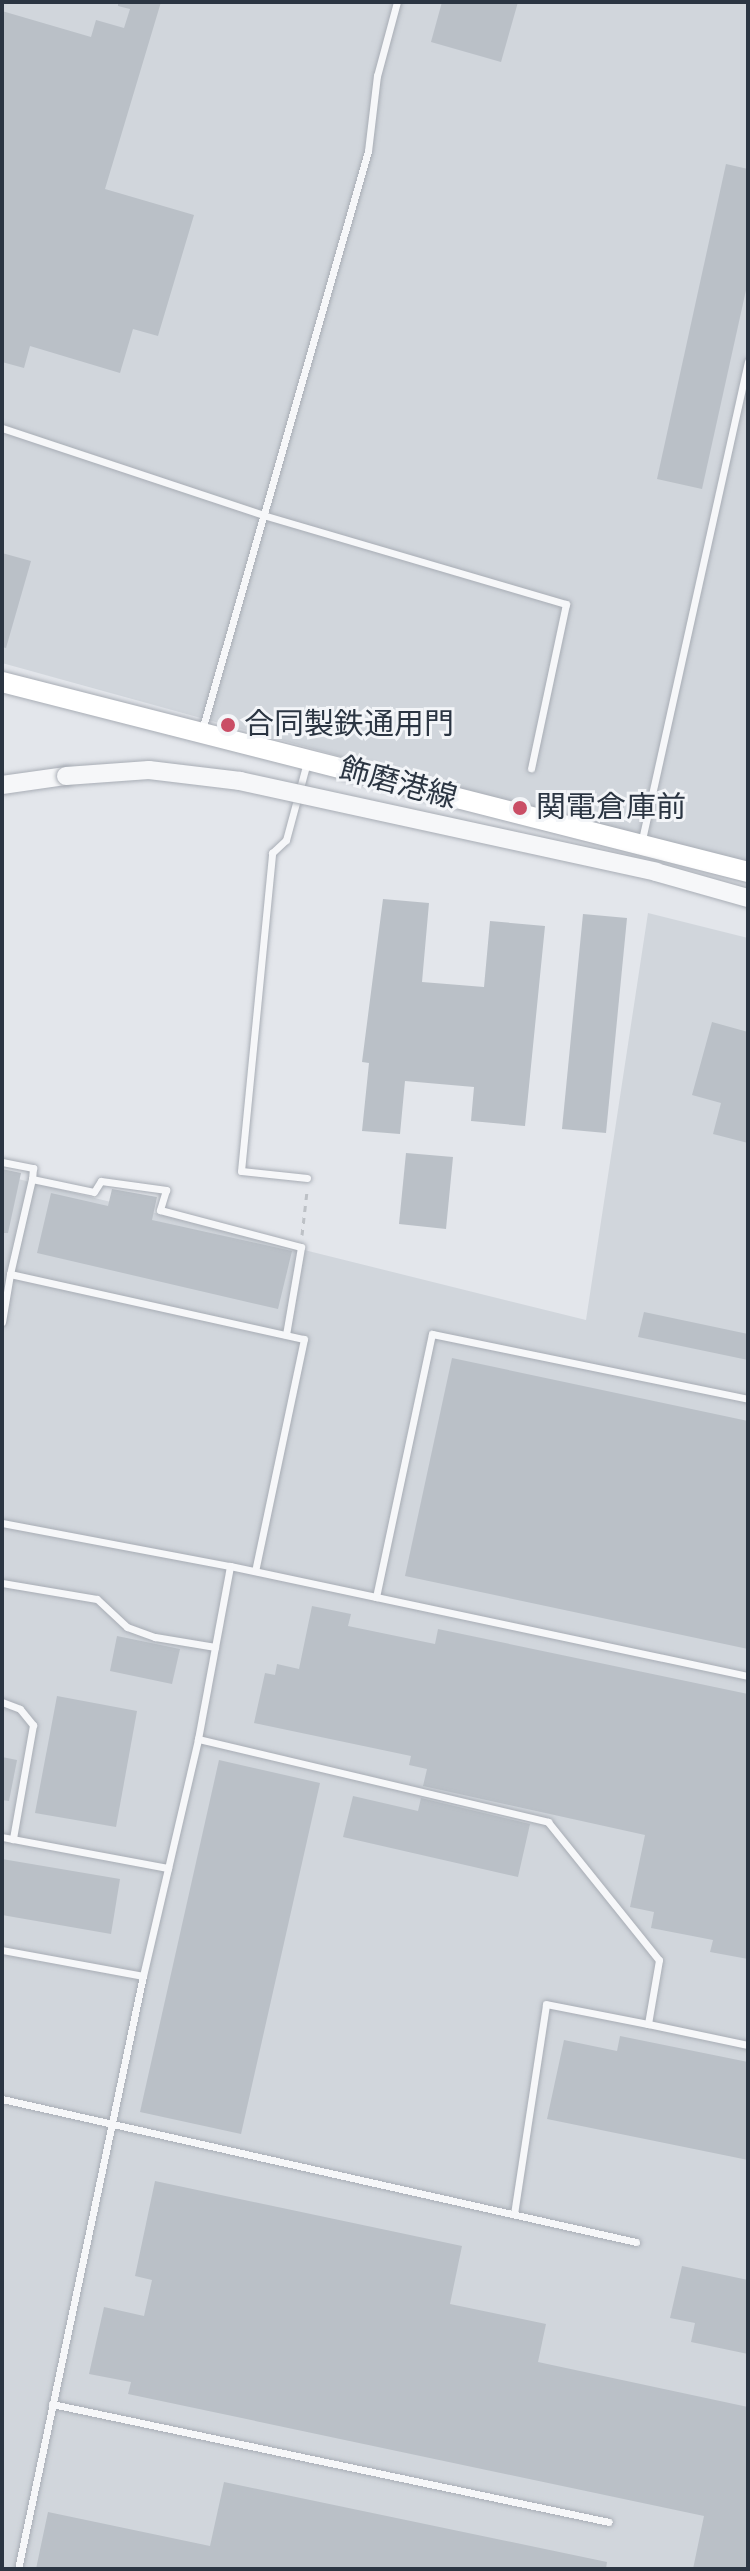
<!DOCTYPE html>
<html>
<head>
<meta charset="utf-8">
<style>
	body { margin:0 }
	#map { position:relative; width:750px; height:2571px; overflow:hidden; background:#e3e6eb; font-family:Signika,"Noto Sans JP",sans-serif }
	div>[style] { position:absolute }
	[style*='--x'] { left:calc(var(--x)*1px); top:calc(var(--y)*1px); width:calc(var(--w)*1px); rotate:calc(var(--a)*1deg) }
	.built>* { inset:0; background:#d1d6dc }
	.building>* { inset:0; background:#bac0c7 }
	.path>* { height:3px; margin-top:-1.5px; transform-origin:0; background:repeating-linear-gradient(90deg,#bdc1c6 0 6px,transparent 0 12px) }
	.roads { filter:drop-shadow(0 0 2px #a8adb5) drop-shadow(0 0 2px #a8adb5) }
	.service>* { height:7px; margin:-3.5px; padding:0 3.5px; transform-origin:3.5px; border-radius:3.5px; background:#f6f7f9 }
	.tertiary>* { height:18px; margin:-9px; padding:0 9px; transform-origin:9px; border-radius:9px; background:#f6f7f9 }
	.secondary>* { height:20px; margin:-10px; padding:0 10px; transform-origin:10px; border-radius:10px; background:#fff }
	.bridges { filter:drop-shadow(0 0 2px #a8adb5) drop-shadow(0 0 2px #a8adb5) }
	.tertiary-bridge>* { height:18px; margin:-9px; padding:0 9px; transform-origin:9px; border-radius:9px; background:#f6f7f9 }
	.dots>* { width:22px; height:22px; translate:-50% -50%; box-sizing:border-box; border:4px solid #f3f5f8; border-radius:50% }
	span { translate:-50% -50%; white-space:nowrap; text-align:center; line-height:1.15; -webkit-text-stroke:6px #f3f5f8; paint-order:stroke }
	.poi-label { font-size:30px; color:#2b3542 }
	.left { translate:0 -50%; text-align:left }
	.street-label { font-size:30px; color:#2b3542 }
	.frame { position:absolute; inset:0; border:4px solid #2b3542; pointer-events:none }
</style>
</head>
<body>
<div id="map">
	<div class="built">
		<i style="clip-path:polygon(2px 2px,748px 2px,748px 869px,2px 663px)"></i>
		<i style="clip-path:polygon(648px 913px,748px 938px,748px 2569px,2px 2569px,2px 1175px,586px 1320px)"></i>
	</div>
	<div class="building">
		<i style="clip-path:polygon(118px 2px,161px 2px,105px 189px,194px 215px,158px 336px,133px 329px,120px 373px,30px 346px,24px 368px,2px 362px,2px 11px,91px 37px,96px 20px,124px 28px,130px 9px,118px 6px)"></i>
		<i style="clip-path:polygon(442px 2px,518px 2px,501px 62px,431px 42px)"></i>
		<i style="clip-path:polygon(726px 164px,748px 169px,748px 281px,702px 489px,657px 479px)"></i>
		<i style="clip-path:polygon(2px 553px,31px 561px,6px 648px,2px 647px)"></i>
		<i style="clip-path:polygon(383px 899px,429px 903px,422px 982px,484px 987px,490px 921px,545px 926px,525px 1126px,471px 1121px,474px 1087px,405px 1081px,400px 1134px,362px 1131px,369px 1063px,362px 1062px)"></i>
		<i style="clip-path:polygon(583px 914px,627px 918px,606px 1133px,562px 1129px)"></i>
		<i style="clip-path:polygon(712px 1022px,748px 1032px,748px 1143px,713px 1134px,721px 1103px,692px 1095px)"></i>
		<i style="clip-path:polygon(406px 1153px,453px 1157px,446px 1229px,399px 1224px)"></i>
		<i style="clip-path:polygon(2px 1169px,21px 1173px,8px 1233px,2px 1233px)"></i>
		<i style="clip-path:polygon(112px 1189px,157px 1197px,152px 1220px,292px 1251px,278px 1309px,37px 1253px,51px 1193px,108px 1206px)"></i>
		<i style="clip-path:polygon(644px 1312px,748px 1334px,748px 1360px,638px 1337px)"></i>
		<i style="clip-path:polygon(452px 1358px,748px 1421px,748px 1649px,405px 1576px)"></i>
		<i style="clip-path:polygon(312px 1606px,351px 1614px,348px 1626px,435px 1644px,438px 1629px,748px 1694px,748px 1959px,710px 1952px,713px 1940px,651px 1928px,654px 1912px,630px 1907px,645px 1835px,423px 1786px,427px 1769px,409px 1765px,411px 1756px,254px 1723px,265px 1673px,275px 1675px,277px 1664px,299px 1669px)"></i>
		<i style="clip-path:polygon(117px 1636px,180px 1649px,172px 1684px,110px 1671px)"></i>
		<i style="clip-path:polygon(57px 1696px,137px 1711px,116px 1827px,35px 1813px)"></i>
		<i style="clip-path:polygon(2px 1757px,17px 1760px,9px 1801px,2px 1800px)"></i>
		<i style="clip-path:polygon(219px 1760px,320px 1783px,241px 2134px,140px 2112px)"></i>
		<i style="clip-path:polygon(353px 1796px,418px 1811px,421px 1798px,530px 1824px,518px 1877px,343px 1837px)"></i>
		<i style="clip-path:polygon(2px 1859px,120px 1879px,111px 1934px,2px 1915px)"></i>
		<i style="clip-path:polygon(620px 2036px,748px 2062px,748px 2160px,547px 2119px,564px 2040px,617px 2051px)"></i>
		<i style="clip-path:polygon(155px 2181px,462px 2246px,450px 2304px,546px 2324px,538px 2362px,748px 2407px,748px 2569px,693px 2569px,704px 2516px,128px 2394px,131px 2382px,89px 2374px,104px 2307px,144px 2316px,152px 2280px,135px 2276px)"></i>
		<i style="clip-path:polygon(682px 2266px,748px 2280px,748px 2354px,691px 2342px,695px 2323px,670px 2318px)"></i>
		<i style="clip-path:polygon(224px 2482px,607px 2562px,606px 2569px,36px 2569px,48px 2512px,210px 2546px)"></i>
	</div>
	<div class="path">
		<i style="--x:302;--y:1235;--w:44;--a:-83.5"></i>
	</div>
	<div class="roads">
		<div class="service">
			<i style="--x:2;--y:428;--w:275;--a:18.4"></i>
			<i style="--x:263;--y:515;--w:316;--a:16.4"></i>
			<i style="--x:566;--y:604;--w:168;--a:102"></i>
			<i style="--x:202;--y:730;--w:602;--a:-74"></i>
			<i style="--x:368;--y:151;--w:76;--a:-83.2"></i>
			<i style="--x:377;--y:76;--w:77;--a:-74.9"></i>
			<i style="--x:641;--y:844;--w:494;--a:-77.5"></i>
			<i style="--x:2;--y:1162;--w:32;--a:11"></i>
			<i style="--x:33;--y:1168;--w:11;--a:95"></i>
			<i style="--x:307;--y:1178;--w:66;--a:-173.9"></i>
			<i style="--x:241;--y:1171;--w:320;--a:-84.4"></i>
			<i style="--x:272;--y:853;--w:19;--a:-43"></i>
			<i style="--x:286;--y:840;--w:81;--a:-74.9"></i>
			<i style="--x:10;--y:1274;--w:98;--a:-77"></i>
			<i style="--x:32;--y:1179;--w:63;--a:11.8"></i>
			<i style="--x:94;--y:1192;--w:13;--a:-58"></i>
			<i style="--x:101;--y:1181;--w:66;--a:7.9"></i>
			<i style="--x:166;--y:1190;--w:21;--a:107"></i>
			<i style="--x:160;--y:1210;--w:146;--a:14.7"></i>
			<i style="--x:301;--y:1247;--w:89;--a:99.7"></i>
			<i style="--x:2;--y:1322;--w:49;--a:-80.5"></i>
			<i style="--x:10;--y:1274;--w:301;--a:12.5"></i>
			<i style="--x:304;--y:1339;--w:237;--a:101.9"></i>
			<i style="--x:2;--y:1523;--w:232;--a:10.7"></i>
			<i style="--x:230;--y:1566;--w:530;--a:11.99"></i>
			<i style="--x:2;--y:1583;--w:96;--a:9.6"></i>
			<i style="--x:97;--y:1599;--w:41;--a:43"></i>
			<i style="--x:127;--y:1627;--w:30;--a:20"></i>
			<i style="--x:155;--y:1637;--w:61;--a:9.5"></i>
			<i style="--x:376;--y:1597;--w:269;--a:-78"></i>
			<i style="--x:432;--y:1334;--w:323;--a:11.6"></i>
			<i style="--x:2;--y:1702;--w:19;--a:21"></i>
			<i style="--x:20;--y:1709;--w:21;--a:51"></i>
			<i style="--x:33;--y:1725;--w:116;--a:100"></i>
			<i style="--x:198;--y:1739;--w:360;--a:13.3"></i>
			<i style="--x:548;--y:1822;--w:177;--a:51.2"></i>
			<i style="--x:659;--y:1960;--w:65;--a:99.8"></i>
			<i style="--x:648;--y:2024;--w:102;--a:11.9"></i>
			<i style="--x:2;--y:1837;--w:169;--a:10.6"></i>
			<i style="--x:2;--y:1950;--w:143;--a:10.4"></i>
			<i style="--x:2;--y:2099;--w:650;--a:12.71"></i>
			<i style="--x:514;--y:2214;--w:212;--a:-81.3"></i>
			<i style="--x:546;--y:2004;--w:104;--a:11.1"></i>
			<i style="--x:52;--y:2404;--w:569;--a:11.96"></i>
			<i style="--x:18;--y:2569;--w:606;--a:-78.1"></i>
			<i style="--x:143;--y:1976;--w:243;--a:-76.9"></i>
			<i style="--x:198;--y:1739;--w:176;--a:-79.5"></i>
		</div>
		<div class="tertiary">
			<i style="--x:2;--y:785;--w:65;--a:-8"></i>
		</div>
		<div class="secondary">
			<i style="--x:2;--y:682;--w:770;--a:14.29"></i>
		</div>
	</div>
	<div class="bridges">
		<div class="tertiary-bridge">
			<i style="--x:66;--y:776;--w:83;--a:-4.1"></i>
			<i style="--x:149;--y:770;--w:92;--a:6.9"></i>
			<i style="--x:240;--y:781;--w:426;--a:12.3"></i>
			<i style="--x:656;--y:872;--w:96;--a:15.8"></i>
		</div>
	</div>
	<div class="dots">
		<i style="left:228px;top:725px;background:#ca4e66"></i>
		<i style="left:520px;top:808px;background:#ca4e66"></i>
	</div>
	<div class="poi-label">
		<span class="left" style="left:244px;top:725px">合同製鉄通用門</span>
		<span class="left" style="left:536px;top:808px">関電倉庫前</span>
	</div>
	<div class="street-label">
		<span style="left:398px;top:784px;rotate:15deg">飾磨港線</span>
	</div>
	<div class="frame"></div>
</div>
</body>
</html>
